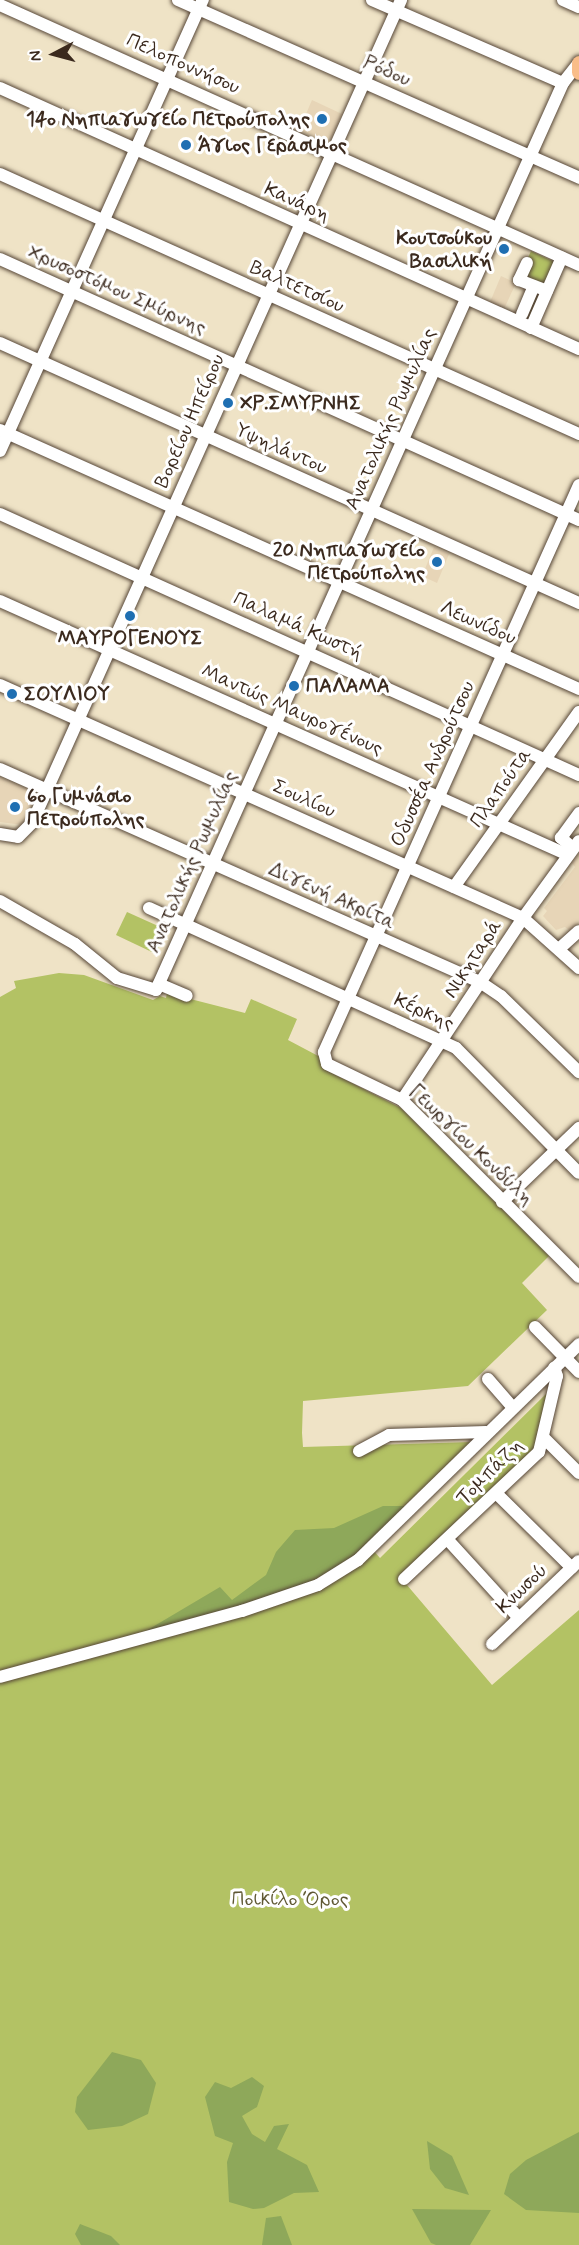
<!DOCTYPE html>
<html>
<head>
<meta charset="utf-8">
<style>
	body { margin:0 }
	#map { position:relative; width:579px; height:2245px; overflow:hidden; background:#efe3c6; font-family:Mynerve,sans-serif }
	div>[style] { position:absolute }
	[style*='--x'] { left:calc(var(--x)*1px); top:calc(var(--y)*1px); width:calc(var(--w)*1px); rotate:calc(var(--a)*1deg) }
	.built>* { inset:0; background:#e7d5b7 }
	.green>* { inset:0; background:#b3c264 }
	.forest>* { inset:0; background:#8ea85a }
	.roads { filter:drop-shadow(0 0 2px #564637) drop-shadow(0 0 2px #564637) }
	.minor>* { height:12px; margin:-6px; padding:0 6px; transform-origin:6px; border-radius:6px; background:#fff }
	.major>* { height:15px; margin:-7.5px; padding:0 7.5px; transform-origin:7.5px; border-radius:7.5px; background:#f9bd89 }
	.dots>* { width:16px; height:16px; translate:-50% -50%; box-sizing:border-box; border:3px solid #fff; border-radius:50% }
	span { translate:-50% -50%; white-space:nowrap; text-align:center; line-height:1.15; -webkit-text-stroke:6px #fff; paint-order:stroke }
	.street-label { font-size:20px; color:#3b2a1e }
	.poi-label { font-size:20px; color:#3b2a1e; font-weight:700 }
	.right { translate:-100% -50%; text-align:right }
	.left { translate:0 -50%; text-align:left }
	.park-label { font-size:20px; color:#5f5833 }
	.north { position:absolute; left:24px; top:24px; width:60px; height:60px; -webkit-text-stroke:4px #fff; paint-order:stroke; rotate:264deg; font-size:16px; font-weight:700; line-height:24px; text-align:center; color:#3b2a1e }
	.north::after { content:''; display:block; margin:auto; width:21px; height:27px; background:#3b2a1e; clip-path:polygon(50% 0,100% 100%,50% 72%,0 100%) }
</style>
</head>
<body>
<div id="map">
	<div class="built">
		<i style="clip-path:polygon(312px 100px,342px 114px,329px 144px,299px 130px)"></i>
		<i style="clip-path:polygon(501px 276px,516px 283px,504px 309px,490px 302px)"></i>
		<i style="clip-path:polygon(434px 547px,449px 554px,437px 583px,422px 576px)"></i>
		<i style="clip-path:polygon(0 777px,38px 793px,23px 825px,0 822px)"></i>
		<i style="clip-path:polygon(579px 853px,579px 923px,570px 931px,565px 927px,556px 930px,543px 916px,547px 911px,544px 908px,575px 867px,572px 863px)"></i>
	</div>
	<div class="green">
		<i style="clip-path:polygon(531px 251px,557px 263px,533px 320px,520px 315px,532px 287px,518px 280px)"></i>
		<i style="clip-path:polygon(127px 912px,167px 930px,156px 954px,116px 935px)"></i>
		<i style="clip-path:polygon(59px 973px,84px 975px,153px 1000px,160px 996px,166px 998px,167px 993px,245px 1013px,251px 999px,297px 1019px,288px 1040px,322px 1058px,322px 1068px,401px 1108px,549px 1256px,522px 1283px,547px 1310px,468px 1386px,303px 1401px,302px 1433px,303px 1447px,472px 1442px,366px 1542px,380px 1558px,548px 1392px,536px 1450px,401px 1578px,492px 1685px,579px 1610px,579px 2245px,0 2245px,0 997px,16px 988px,14px 981px)"></i>
	</div>
	<div class="forest">
		<i style="clip-path:polygon(383px 1506px,407px 1506px,343px 1566px,314px 1584px,139px 1635px,220px 1587px,232px 1600px,266px 1575px,276px 1552px,295px 1530px,334px 1528px)"></i>
		<i style="clip-path:polygon(112px 2052px,141px 2060px,156px 2083px,148px 2114px,122px 2126px,88px 2130px,75px 2112px,77px 2097px)"></i>
		<i style="clip-path:polygon(252px 2077px,264px 2086px,257px 2107px,242px 2116px,252px 2134px,265px 2142px,274px 2126px,289px 2124px,277px 2149px,307px 2165px,319px 2192px,294px 2193px,264px 2208px,253px 2209px,229px 2202px,227px 2162px,233px 2143px,215px 2136px,205px 2097px,215px 2082px,231px 2088px)"></i>
		<i style="clip-path:polygon(579px 2132px,579px 2213px,526px 2210px,504px 2194px,510px 2174px,526px 2160px)"></i>
		<i style="clip-path:polygon(427px 2141px,452px 2156px,469px 2195px,445px 2188px,430px 2169px)"></i>
		<i style="clip-path:polygon(412px 2209px,491px 2210px,470px 2245px,436px 2245px,431px 2243px)"></i>
		<i style="clip-path:polygon(281px 2216px,292px 2245px,262px 2245px,266px 2218px)"></i>
		<i style="clip-path:polygon(80px 2224px,111px 2236px,120px 2245px,81px 2245px,75px 2234px)"></i>
	</div>
	<div class="roads">
		<div class="minor">
			<i style="--x:178;--y:0;--w:439;--a:23.9"></i>
			<i style="--x:372;--y:0;--w:208;--a:23.5"></i>
			<i style="--x:563;--y:0;--w:17;--a:24"></i>
			<i style="--x:0;--y:5;--w:635;--a:24.18"></i>
			<i style="--x:0;--y:88;--w:635;--a:24.26"></i>
			<i style="--x:0;--y:174;--w:635;--a:24.18"></i>
			<i style="--x:0;--y:259;--w:635;--a:24.26"></i>
			<i style="--x:527;--y:263;--w:19;--a:115"></i>
			<i style="--x:519;--y:280;--w:30;--a:21"></i>
			<i style="--x:522;--y:314;--w:30;--a:-67"></i>
			<i style="--x:531;--y:328;--w:77;--a:-66.4"></i>
			<i style="--x:0;--y:343;--w:635;--a:24.18"></i>
			<i style="--x:0;--y:430;--w:634;--a:24.1"></i>
			<i style="--x:0;--y:451;--w:495;--a:-65.8"></i>
			<i style="--x:579;--y:485;--w:622;--a:114.22"></i>
			<i style="--x:324;--y:1052;--w:12;--a:76"></i>
			<i style="--x:327;--y:1064;--w:83;--a:25.6"></i>
			<i style="--x:402;--y:1100;--w:250;--a:45"></i>
			<i style="--x:0;--y:514;--w:635;--a:24.26"></i>
			<i style="--x:0;--y:601;--w:622;--a:24.09"></i>
			<i style="--x:0;--y:685;--w:573;--a:24.01"></i>
			<i style="--x:523;--y:918;--w:75;--a:41.8"></i>
			<i style="--x:0;--y:769;--w:525;--a:23.93"></i>
			<i style="--x:480;--y:982;--w:25;--a:34"></i>
			<i style="--x:501;--y:996;--w:109;--a:44.3"></i>
			<i style="--x:0;--y:834;--w:18;--a:9"></i>
			<i style="--x:18;--y:837;--w:20;--a:-45"></i>
			<i style="--x:32;--y:823;--w:902;--a:-65.85"></i>
			<i style="--x:573;--y:848;--w:16;--a:-140"></i>
			<i style="--x:561;--y:838;--w:31;--a:-54"></i>
			<i style="--x:454;--y:887;--w:215;--a:-54.5"></i>
			<i style="--x:0;--y:901;--w:86;--a:29.8"></i>
			<i style="--x:75;--y:944;--w:54;--a:39"></i>
			<i style="--x:117;--y:978;--w:41;--a:17.1"></i>
			<i style="--x:156;--y:990;--w:994;--a:-65.83"></i>
			<i style="--x:563;--y:83;--w:24;--a:-52"></i>
			<i style="--x:149;--y:908;--w:337;--a:24.5"></i>
			<i style="--x:456;--y:1048;--w:175;--a:45.5"></i>
			<i style="--x:560;--y:948;--w:25;--a:-42"></i>
			<i style="--x:159;--y:984;--w:30;--a:23"></i>
			<i style="--x:402;--y:1100;--w:219;--a:-56.4"></i>
			<i style="--x:523;--y:918;--w:95;--a:-54"></i>
			<i style="--x:502;--y:1202;--w:107;--a:-43.9"></i>
			<i style="--x:535;--y:1327;--w:63;--a:45.6"></i>
			<i style="--x:488;--y:1379;--w:38;--a:49"></i>
			<i style="--x:545;--y:1439;--w:48;--a:45"></i>
			<i style="--x:359;--y:1451;--w:34;--a:-28"></i>
			<i style="--x:389;--y:1435;--w:97;--a:-1.8"></i>
			<i style="--x:497;--y:1494;--w:105;--a:44.6"></i>
			<i style="--x:448;--y:1540;--w:105;--a:47.7"></i>
			<i style="--x:404;--y:1579;--w:185;--a:-43.3"></i>
			<i style="--x:539;--y:1452;--w:78;--a:-76.7"></i>
			<i style="--x:557;--y:1376;--w:9;--a:-108"></i>
			<i style="--x:492;--y:1644;--w:120;--a:-43.7"></i>
			<i style="--x:0;--y:1677;--w:251;--a:-15.3"></i>
			<i style="--x:242;--y:1611;--w:80;--a:-18.9"></i>
			<i style="--x:318;--y:1585;--w:47;--a:-32"></i>
			<i style="--x:358;--y:1560;--w:309;--a:-44.3"></i>
		</div>
		<div class="major">
			<i style="--x:579;--y:63;--w:9;--a:90"></i>
		</div>
	</div>
	<div class="dots">
		<i style="left:322px;top:119px;background:#1f6fb2"></i>
		<i style="left:186px;top:145px;background:#1f6fb2"></i>
		<i style="left:504px;top:249px;background:#1f6fb2"></i>
		<i style="left:228px;top:403px;background:#1f6fb2"></i>
		<i style="left:437px;top:562px;background:#1f6fb2"></i>
		<i style="left:130px;top:616px;background:#1f6fb2"></i>
		<i style="left:294px;top:686px;background:#1f6fb2"></i>
		<i style="left:12px;top:694px;background:#1f6fb2"></i>
		<i style="left:15px;top:807px;background:#1f6fb2"></i>
	</div>
	<div class="street-label">
		<span style="left:183px;top:64px;rotate:24deg">Πελοποννήσου</span>
		<span style="left:387px;top:71px;rotate:24deg">Ρόδου</span>
		<span style="left:297px;top:202px;rotate:24deg">Κανάρη</span>
		<span style="left:297px;top:287px;rotate:24deg">Βαλτετσίου</span>
		<span style="left:117px;top:290px;rotate:24deg">Χρυσοστόμου Σμύρνης</span>
		<span style="left:391px;top:419px;rotate:-66deg">Ανατολικής Ρωμυλίας</span>
		<span style="left:190px;top:421px;rotate:-66deg">Βορείου Ηπείρου</span>
		<span style="left:281px;top:449px;rotate:24deg">Υψηλάντου</span>
		<span style="left:478px;top:623px;rotate:24deg">Λεωνίδου</span>
		<span style="left:298px;top:626px;rotate:24deg">Παλαμά Κωστή</span>
		<span style="left:292px;top:710px;rotate:24deg">Μαντώς Μαυρογένους</span>
		<span style="left:433px;top:764px;rotate:-66deg">Οδυσσέα Ανδρούτσου</span>
		<span style="left:501px;top:788px;rotate:-55deg">Πλαπούτα</span>
		<span style="left:304px;top:799px;rotate:24deg">Σουλίου</span>
		<span style="left:192px;top:862px;rotate:-66deg">Ανατολικής Ρωμυλίας</span>
		<span style="left:332px;top:896px;rotate:24deg">Διγενή Ακρίτα</span>
		<span style="left:473px;top:959px;rotate:-57deg">Νικηταρά</span>
		<span style="left:424px;top:1012px;rotate:24deg">Κέρκης</span>
		<span style="left:471px;top:1145px;rotate:44deg">Γεωργίου Κονδύλη</span>
		<span style="left:490px;top:1472px;rotate:-45deg">Τομπάζη</span>
		<span style="left:522px;top:1589px;rotate:-44deg">Κνωσού</span>
	</div>
	<div class="poi-label">
		<span class="right" style="left:310px;top:119px">14ο Νηπιαγωγείο Πετρούπολης</span>
		<span class="left" style="left:198px;top:145px">Άγιος Γεράσιμος</span>
		<span class="right" style="left:492px;top:250px">Κουτσούκου<br>Βασιλική</span>
		<span class="left" style="left:240px;top:403px">ΧΡ.ΣΜΥΡΝΗΣ</span>
		<span class="right" style="left:425px;top:562px">20 Νηπιαγωγείο<br>Πετρούπολης</span>
		<span style="left:130px;top:638px">ΜΑΥΡΟΓΕΝΟΥΣ</span>
		<span class="left" style="left:306px;top:686px">ΠΑΛΑΜΑ</span>
		<span class="left" style="left:24px;top:694px">ΣΟΥΛΙΟΥ</span>
		<span class="left" style="left:27px;top:808px">6ο Γυμνάσιο<br>Πετρούπολης</span>
	</div>
	<div class="park-label">
		<span style="left:290px;top:1899px">Ποικίλο Όρος</span>
	</div>
	<div class="north">N</div>
</div>
</body>
</html>
